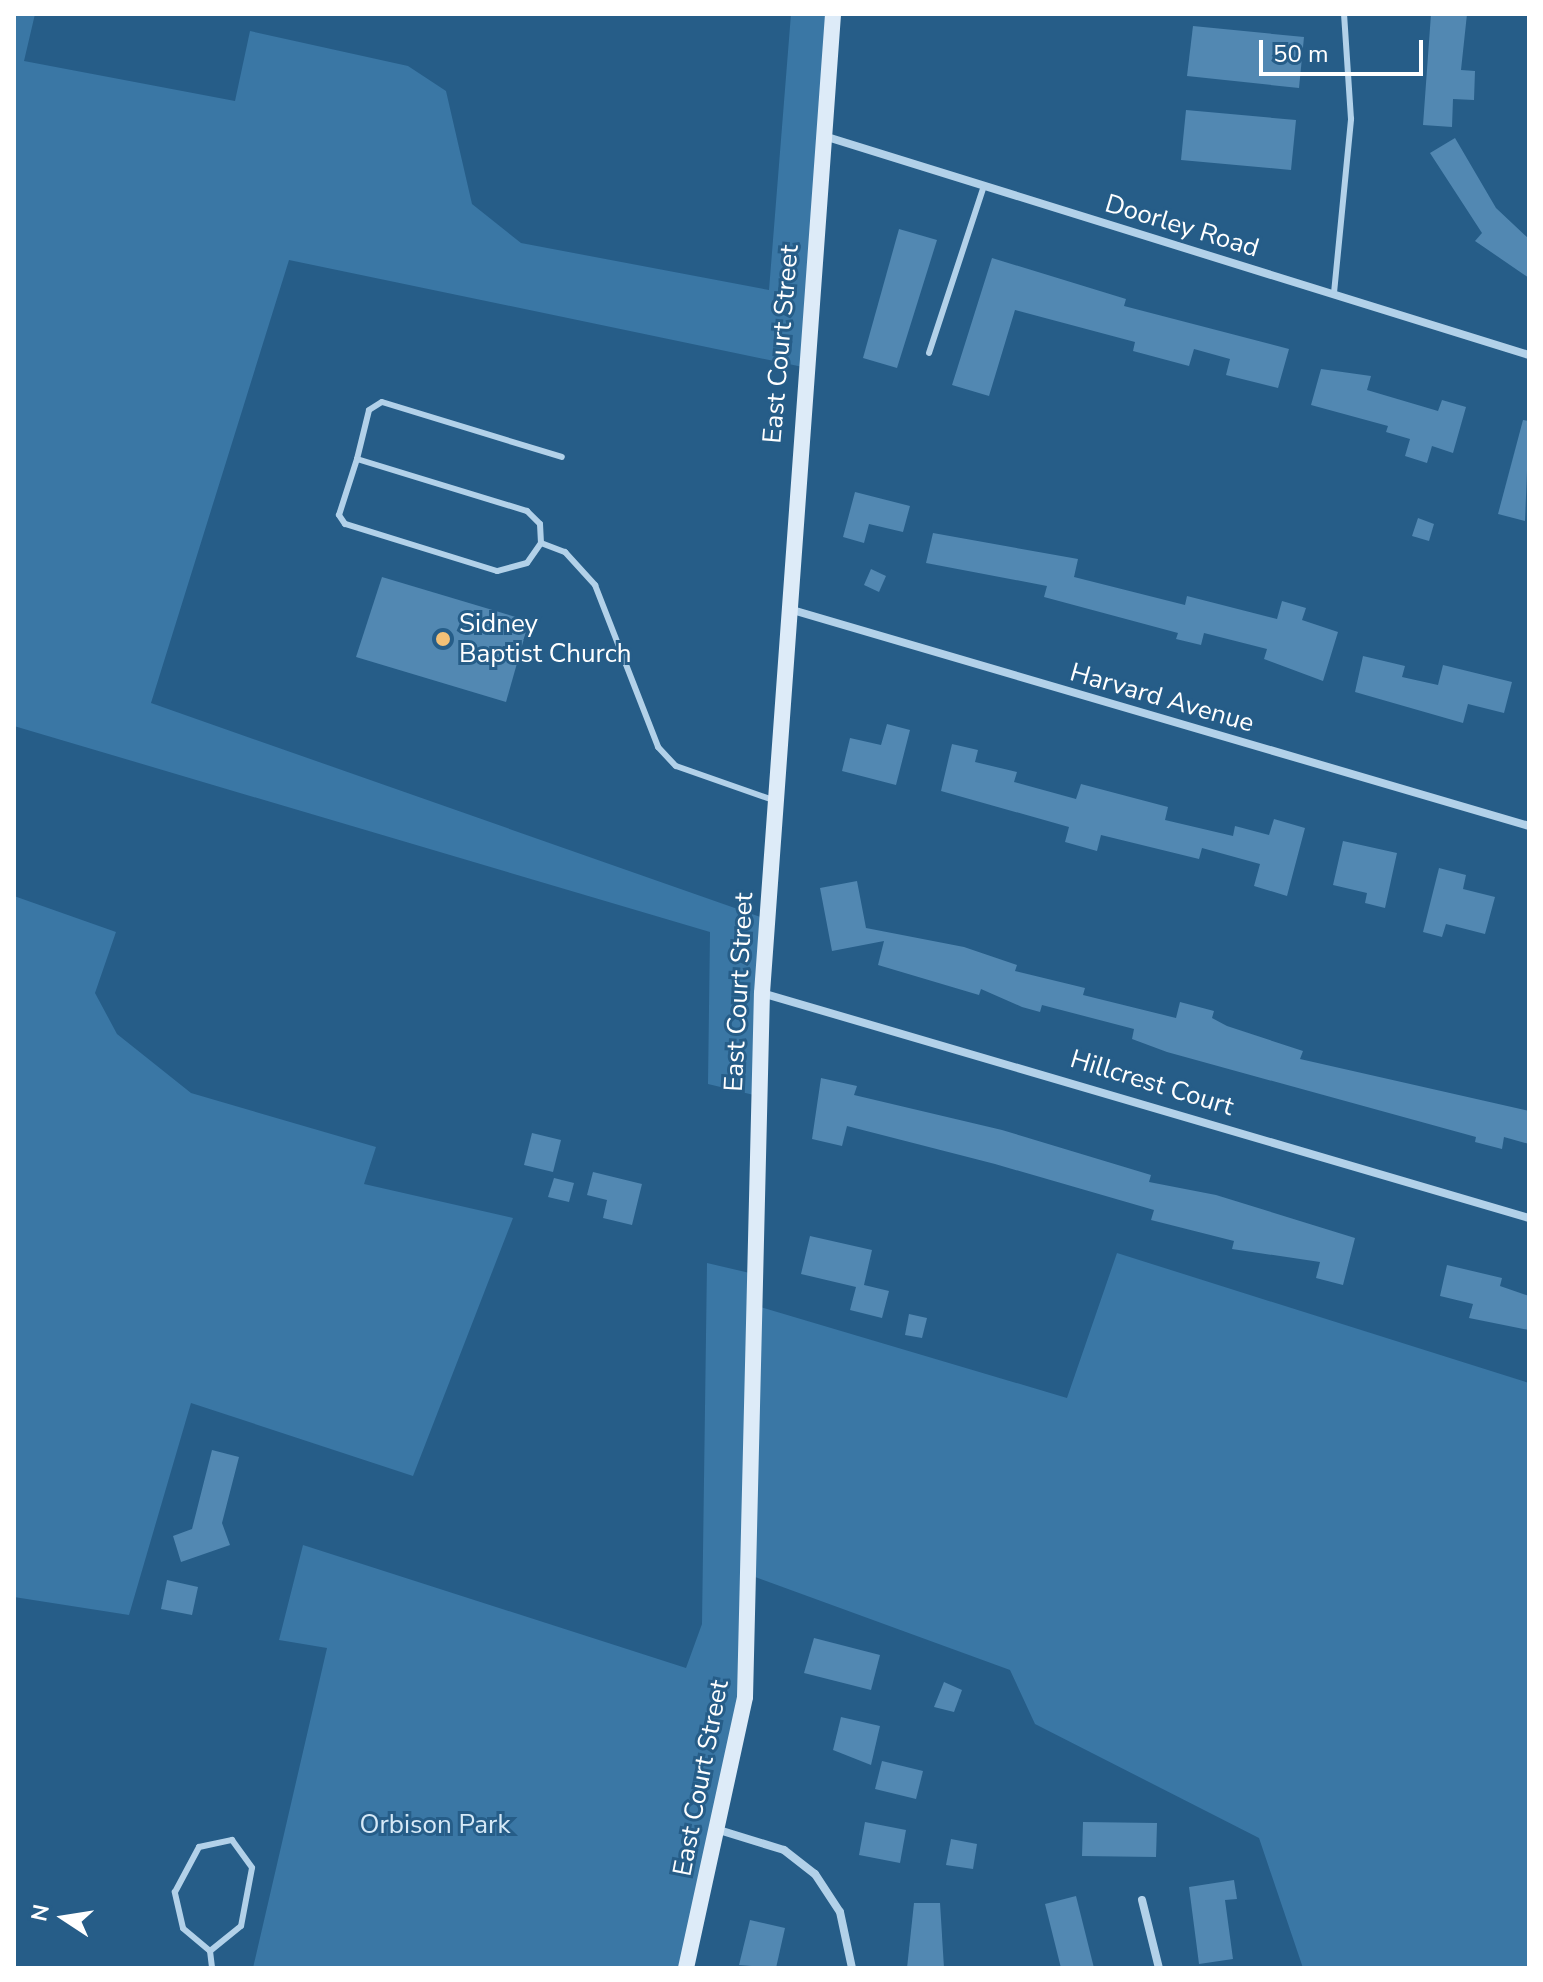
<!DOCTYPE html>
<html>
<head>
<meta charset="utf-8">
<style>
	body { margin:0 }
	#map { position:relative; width:1543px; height:1982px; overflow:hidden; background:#265d88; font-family:"Nunito Sans",sans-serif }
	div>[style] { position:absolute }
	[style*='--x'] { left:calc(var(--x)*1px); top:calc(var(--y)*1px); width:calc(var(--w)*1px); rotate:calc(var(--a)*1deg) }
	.green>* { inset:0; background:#3a77a5 }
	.building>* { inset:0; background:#5288b2 }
	.lane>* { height:6px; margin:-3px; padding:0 3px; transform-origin:3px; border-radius:3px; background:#b2d1e9 }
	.street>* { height:8px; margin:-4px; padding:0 4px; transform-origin:4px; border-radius:4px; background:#b2d1e9 }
	.secondary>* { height:16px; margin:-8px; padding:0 8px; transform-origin:8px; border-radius:8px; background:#ddebf8 }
	.dots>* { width:22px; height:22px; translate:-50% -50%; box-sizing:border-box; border:4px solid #265d88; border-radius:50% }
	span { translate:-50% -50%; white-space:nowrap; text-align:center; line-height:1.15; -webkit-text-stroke:6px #265d88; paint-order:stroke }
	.street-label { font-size:26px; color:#fff }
	.poi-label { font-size:26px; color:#fff }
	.left { translate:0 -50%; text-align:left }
	.park-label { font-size:26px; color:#d6e9f7 }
	.frame { position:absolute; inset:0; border:16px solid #fff; pointer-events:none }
	.north { position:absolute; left:24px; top:1878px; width:80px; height:80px; -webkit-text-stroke:6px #265d88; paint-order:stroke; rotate:282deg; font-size:22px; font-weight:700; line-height:32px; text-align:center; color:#fff }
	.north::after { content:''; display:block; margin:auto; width:28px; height:36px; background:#fff; clip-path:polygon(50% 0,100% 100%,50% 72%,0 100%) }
	.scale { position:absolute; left:1259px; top:40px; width:164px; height:36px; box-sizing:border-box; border:4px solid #fff; border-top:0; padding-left:10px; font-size:24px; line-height:28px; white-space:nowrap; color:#fff; -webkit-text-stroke:6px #265d88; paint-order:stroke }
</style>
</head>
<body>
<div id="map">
	<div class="green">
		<i style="clip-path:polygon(14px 14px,35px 14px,24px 61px,235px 101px,250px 31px,408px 66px,446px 91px,472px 204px,521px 243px,769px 290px,791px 14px,833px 14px,803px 367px,289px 260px,151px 703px,766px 919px,758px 1096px,708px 1084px,710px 932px,14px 726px)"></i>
		<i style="clip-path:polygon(14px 896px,116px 932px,95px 993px,117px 1034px,191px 1093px,376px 1147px,364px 1184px,513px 1218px,413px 1476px,191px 1403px,129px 1615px,14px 1597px)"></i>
		<i style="clip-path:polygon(1117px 1253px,1529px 1383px,1529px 1968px,1303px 1968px,1259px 1838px,1035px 1724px,1010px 1670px,747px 1574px,745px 1697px,686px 1968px,253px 1968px,327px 1648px,279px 1640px,303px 1545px,686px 1668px,702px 1624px,707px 1263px,754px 1274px,754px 1305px,1067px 1398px)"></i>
	</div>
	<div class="building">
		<i style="clip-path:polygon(1431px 14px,1467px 14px,1461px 70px,1475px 71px,1474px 100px,1453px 99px,1452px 127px,1423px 125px)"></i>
		<i style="clip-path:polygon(1193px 26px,1304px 37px,1299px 88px,1187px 76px)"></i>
		<i style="clip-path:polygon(1186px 110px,1296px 120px,1291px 170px,1181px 160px)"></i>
		<i style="clip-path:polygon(1455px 138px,1496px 208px,1529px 239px,1529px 278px,1475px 241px,1482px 233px,1430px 153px)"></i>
		<i style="clip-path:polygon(899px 229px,937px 240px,897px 368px,863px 358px)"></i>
		<i style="clip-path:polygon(992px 258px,1126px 299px,1124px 306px,1289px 349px,1278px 388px,1226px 375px,1230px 359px,1194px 349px,1189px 366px,1133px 351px,1135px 342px,1015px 310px,989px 396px,952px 385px)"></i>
		<i style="clip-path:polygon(1321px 369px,1371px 376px,1367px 390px,1438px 411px,1442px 400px,1466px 407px,1453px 453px,1432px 446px,1427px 463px,1405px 456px,1410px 439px,1386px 432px,1388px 426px,1311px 405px)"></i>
		<i style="clip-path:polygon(1523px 420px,1529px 421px,1525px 521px,1498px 514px)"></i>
		<i style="clip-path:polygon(855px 492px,910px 506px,903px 532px,869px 524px,864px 543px,843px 537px)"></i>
		<i style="clip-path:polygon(1418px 518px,1434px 524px,1429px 541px,1412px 536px)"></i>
		<i style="clip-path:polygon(933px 533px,1078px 559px,1074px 577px,1185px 605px,1187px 596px,1277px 619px,1282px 601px,1306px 608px,1302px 620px,1338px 632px,1323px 681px,1264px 659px,1267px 649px,1204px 633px,1201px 645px,1176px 639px,1178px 633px,1044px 597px,1047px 586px,926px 563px)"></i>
		<i style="clip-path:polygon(871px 569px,886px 576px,879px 592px,864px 585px)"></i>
		<i style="clip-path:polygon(382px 577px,529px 621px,506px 702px,356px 657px)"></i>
		<i style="clip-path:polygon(1363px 656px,1405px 666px,1402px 677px,1438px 685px,1443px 665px,1512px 682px,1504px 713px,1468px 704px,1463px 723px,1355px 692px)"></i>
		<i style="clip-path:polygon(887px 724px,910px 730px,896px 785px,842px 771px,850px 738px,881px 745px)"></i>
		<i style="clip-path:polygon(952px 744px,978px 750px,975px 762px,1017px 772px,1014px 782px,1076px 799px,1081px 784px,1168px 807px,1165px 820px,1233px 836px,1235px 826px,1269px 835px,1274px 819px,1305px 828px,1287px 896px,1254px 886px,1260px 864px,1202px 848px,1199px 859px,1101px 835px,1097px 851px,1065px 842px,1069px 827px,941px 791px)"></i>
		<i style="clip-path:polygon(1343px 841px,1397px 853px,1385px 908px,1365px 903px,1367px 893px,1333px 885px)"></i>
		<i style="clip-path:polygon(1439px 868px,1466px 875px,1463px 889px,1495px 897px,1485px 934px,1446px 924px,1442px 937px,1423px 932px)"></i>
		<i style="clip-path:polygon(857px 881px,866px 928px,964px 947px,1017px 965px,1015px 971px,1085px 988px,1083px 995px,1176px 1018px,1180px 1002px,1214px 1011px,1212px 1018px,1227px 1026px,1303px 1051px,1300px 1059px,1529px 1111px,1529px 1144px,1504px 1137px,1502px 1149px,1475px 1142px,1476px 1137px,1167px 1052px,1132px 1039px,1134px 1029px,1042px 1005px,1040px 1012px,1022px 1007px,981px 989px,979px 995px,878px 965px,884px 941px,832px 951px,820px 888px)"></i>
		<i style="clip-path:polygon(821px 1078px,857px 1086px,854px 1095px,1002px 1130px,1151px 1175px,1149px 1182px,1216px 1195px,1355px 1238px,1343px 1285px,1316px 1278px,1320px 1262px,1232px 1249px,1234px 1241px,1151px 1220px,1154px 1210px,995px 1164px,847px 1126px,842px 1146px,812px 1139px)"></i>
		<i style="clip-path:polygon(532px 1133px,561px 1140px,553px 1172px,524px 1165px)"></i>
		<i style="clip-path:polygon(593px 1172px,642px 1184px,632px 1225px,603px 1218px,607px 1200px,587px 1195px)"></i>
		<i style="clip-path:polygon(554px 1178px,574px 1183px,569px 1202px,548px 1197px)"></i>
		<i style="clip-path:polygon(810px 1236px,872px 1250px,864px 1285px,889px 1291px,882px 1318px,850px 1310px,856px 1287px,801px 1274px)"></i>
		<i style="clip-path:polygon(1447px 1265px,1502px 1278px,1500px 1286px,1529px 1296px,1529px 1330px,1469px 1318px,1473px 1304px,1440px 1296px)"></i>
		<i style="clip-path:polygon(909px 1314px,927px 1318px,922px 1338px,905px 1335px)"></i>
		<i style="clip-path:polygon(212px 1450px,239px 1457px,222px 1523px,230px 1545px,181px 1562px,173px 1536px,192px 1529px)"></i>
		<i style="clip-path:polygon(167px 1580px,198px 1587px,192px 1615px,161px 1609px)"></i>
		<i style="clip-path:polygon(814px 1638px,880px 1655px,871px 1690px,804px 1673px)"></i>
		<i style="clip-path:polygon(944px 1682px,962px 1690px,954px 1712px,934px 1707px)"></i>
		<i style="clip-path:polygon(841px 1717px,880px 1726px,871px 1765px,833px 1750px)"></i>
		<i style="clip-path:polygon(882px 1761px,923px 1771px,916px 1799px,875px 1789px)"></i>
		<i style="clip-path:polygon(865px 1822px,906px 1830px,900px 1863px,859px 1855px)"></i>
		<i style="clip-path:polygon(1083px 1822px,1157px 1823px,1156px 1857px,1082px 1856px)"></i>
		<i style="clip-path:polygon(951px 1839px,977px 1844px,973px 1869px,946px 1865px)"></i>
		<i style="clip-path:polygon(1234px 1880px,1237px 1899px,1225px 1900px,1233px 1959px,1199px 1964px,1189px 1887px)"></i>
		<i style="clip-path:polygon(1076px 1896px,1094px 1968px,1061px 1968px,1045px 1904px)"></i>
		<i style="clip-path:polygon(914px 1903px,940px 1903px,944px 1968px,907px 1968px)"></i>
		<i style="clip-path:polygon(750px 1920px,785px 1928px,776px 1968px,739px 1965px)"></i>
	</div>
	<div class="lane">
		<i style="--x:1334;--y:293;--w:175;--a:-84.4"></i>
		<i style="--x:1351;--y:119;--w:105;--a:-93.8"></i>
		<i style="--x:929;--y:353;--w:176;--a:-71.8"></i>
		<i style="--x:357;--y:459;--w:50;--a:-76.2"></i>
		<i style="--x:369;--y:410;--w:15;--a:-32"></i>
		<i style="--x:382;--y:402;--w:188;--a:17"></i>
		<i style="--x:541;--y:543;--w:24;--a:125"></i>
		<i style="--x:527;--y:563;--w:31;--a:165"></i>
		<i style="--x:497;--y:571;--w:159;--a:-162.8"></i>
		<i style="--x:345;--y:524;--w:11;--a:-124"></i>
		<i style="--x:339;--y:515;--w:59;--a:-72.2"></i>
		<i style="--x:357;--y:459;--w:178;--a:17"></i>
		<i style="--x:527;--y:511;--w:18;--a:45"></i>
		<i style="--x:540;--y:524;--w:19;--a:87"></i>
		<i style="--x:541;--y:543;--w:26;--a:21"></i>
		<i style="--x:565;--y:552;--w:45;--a:47.7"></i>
		<i style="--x:595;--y:585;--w:174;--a:68.7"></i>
		<i style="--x:658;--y:747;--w:26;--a:47"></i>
		<i style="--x:676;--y:766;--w:103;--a:19.3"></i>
		<i style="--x:232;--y:1840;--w:34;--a:54"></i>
		<i style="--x:252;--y:1868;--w:59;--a:100.7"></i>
		<i style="--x:241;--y:1926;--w:40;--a:141"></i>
		<i style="--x:210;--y:1951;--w:35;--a:-140"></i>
		<i style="--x:183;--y:1928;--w:37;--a:-103"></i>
		<i style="--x:175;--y:1892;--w:51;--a:-61.9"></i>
		<i style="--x:199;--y:1847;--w:34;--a:-12"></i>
		<i style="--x:210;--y:1951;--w:17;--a:83"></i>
	</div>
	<div class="street">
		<i style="--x:824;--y:136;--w:738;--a:17.26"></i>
		<i style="--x:789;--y:609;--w:771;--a:16.34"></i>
		<i style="--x:762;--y:993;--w:799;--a:16.35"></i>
		<i style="--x:719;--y:1830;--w:68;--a:17.1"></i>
		<i style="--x:784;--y:1850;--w:39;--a:38"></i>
		<i style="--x:815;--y:1874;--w:45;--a:56.7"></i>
		<i style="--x:840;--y:1912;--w:57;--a:77.9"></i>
		<i style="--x:1142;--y:1900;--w:70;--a:76"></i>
	</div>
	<div class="secondary">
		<i style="--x:686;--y:1968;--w:277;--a:-77.7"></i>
		<i style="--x:745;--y:1697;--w:704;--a:-88.62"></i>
		<i style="--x:762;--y:993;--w:982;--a:-85.85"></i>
	</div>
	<div class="dots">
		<i style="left:443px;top:639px;background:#f2c077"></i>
	</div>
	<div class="street-label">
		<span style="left:1182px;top:226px;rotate:17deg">Doorley Road</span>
		<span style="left:781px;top:344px;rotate:-85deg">East Court Street</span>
		<span style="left:1162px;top:698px;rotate:16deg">Harvard Avenue</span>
		<span style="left:739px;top:992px;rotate:-87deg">East Court Street</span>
		<span style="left:1152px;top:1083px;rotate:17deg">Hillcrest Court</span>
		<span style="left:701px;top:1778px;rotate:-79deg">East Court Street</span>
	</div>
	<div class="poi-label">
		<span class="left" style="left:459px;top:639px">Sidney<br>Baptist Church</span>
	</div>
	<div class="park-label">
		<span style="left:435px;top:1825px">Orbison Park</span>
	</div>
	<div class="frame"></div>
	<div class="north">N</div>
	<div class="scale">50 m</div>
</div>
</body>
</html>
